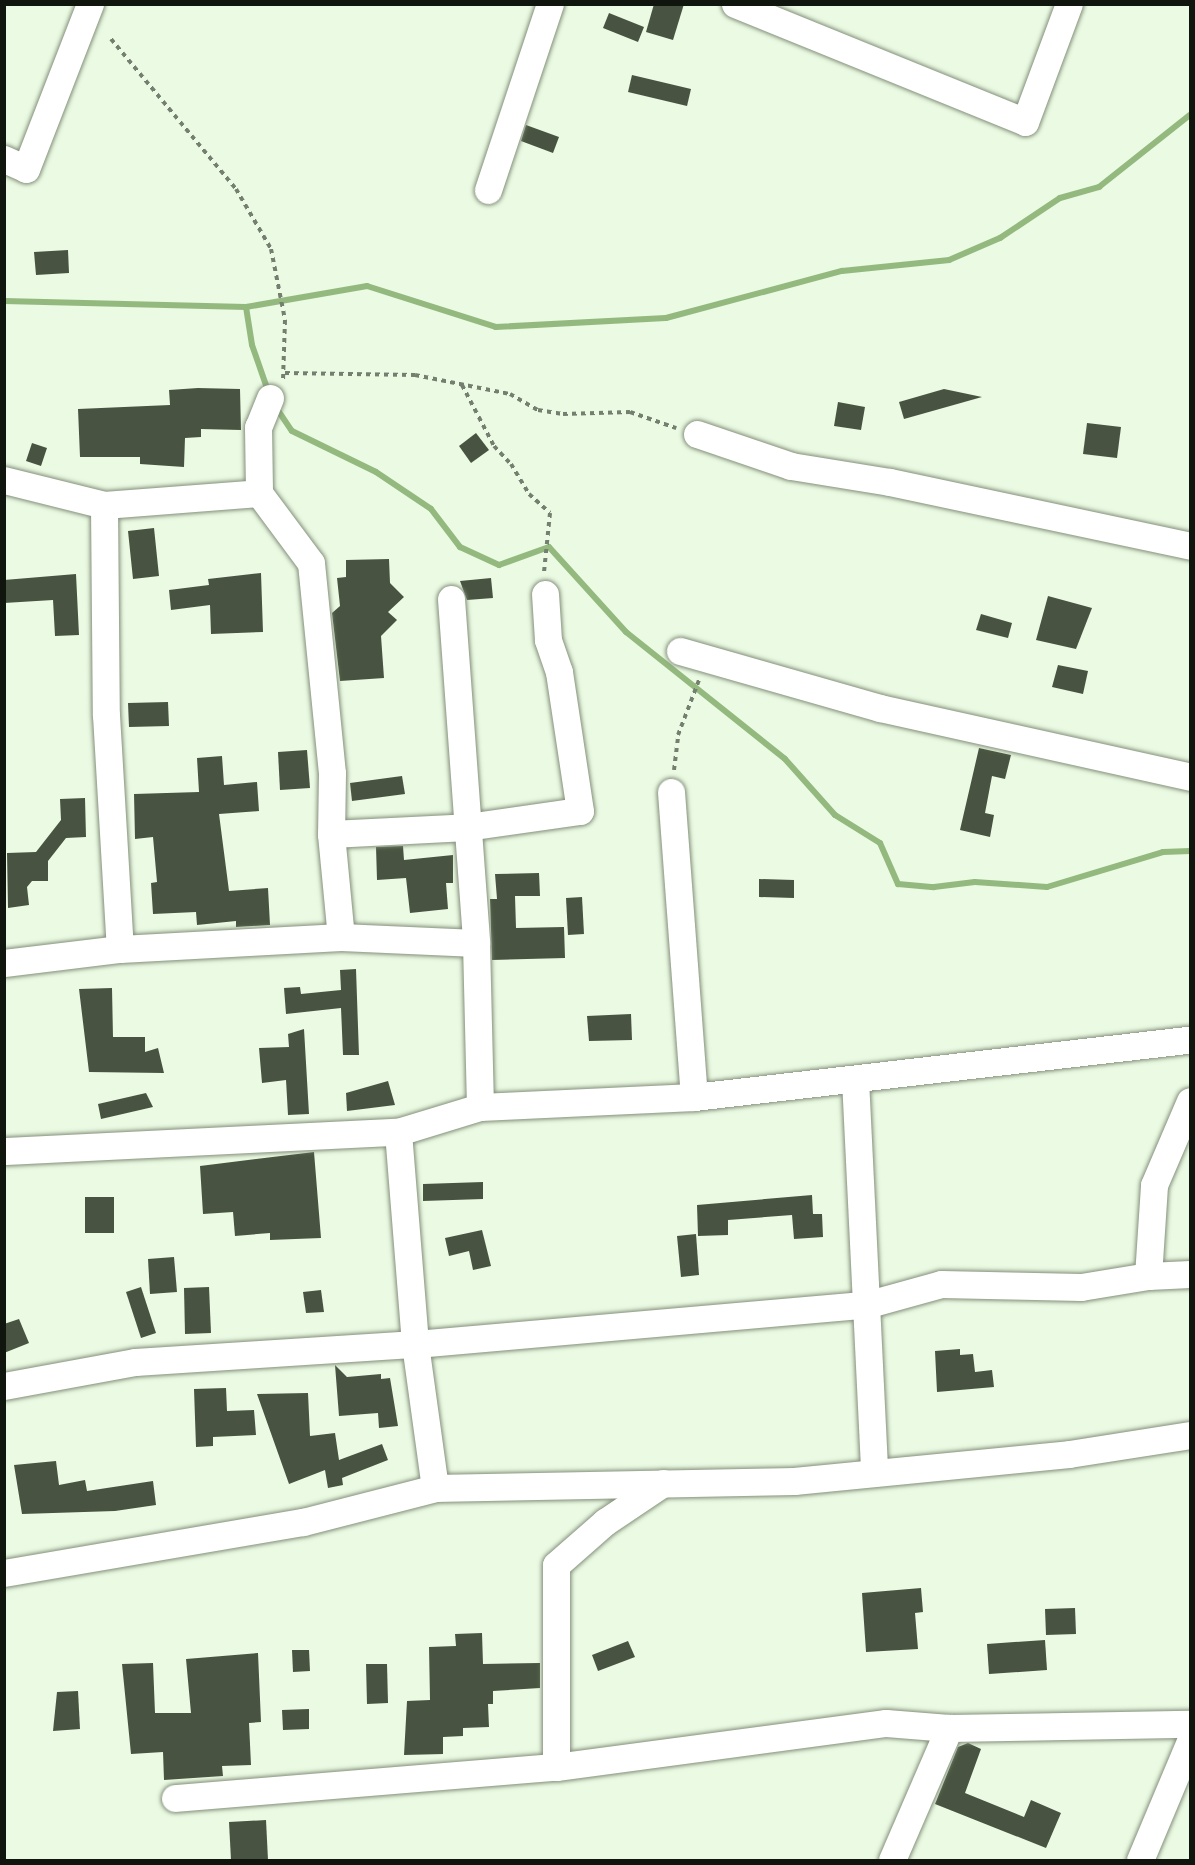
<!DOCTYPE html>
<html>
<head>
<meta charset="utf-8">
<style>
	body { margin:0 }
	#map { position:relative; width:1195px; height:1865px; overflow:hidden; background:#ebfae3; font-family:Overpass,sans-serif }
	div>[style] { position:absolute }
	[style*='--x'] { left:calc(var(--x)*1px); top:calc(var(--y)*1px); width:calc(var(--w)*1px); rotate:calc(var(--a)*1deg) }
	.stream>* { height:6px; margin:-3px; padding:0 3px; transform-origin:3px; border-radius:3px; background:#94b97f }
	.building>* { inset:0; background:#485441 }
	.path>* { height:4px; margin-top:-2px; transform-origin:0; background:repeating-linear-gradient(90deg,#757f70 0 4.5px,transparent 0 9px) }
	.roads { filter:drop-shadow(0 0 2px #83907b) drop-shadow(0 0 2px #83907b) }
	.minor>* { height:27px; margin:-13.5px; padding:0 13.5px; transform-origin:13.5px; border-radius:13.5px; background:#fff }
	span { translate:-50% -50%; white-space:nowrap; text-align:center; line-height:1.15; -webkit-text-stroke:6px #fff; paint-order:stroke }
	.frame { position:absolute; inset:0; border:6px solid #10150d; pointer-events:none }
</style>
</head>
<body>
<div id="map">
	<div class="stream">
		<i style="--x:4;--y:301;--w:242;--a:1.4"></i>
		<i style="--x:246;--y:307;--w:123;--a:-9.8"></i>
		<i style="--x:367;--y:286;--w:135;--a:17.6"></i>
		<i style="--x:496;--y:327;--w:170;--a:-3"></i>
		<i style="--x:666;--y:318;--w:182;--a:-15"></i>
		<i style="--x:842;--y:271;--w:108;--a:-5.9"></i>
		<i style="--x:949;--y:260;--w:56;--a:-23.3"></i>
		<i style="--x:1000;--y:238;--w:72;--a:-33.7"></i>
		<i style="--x:1060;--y:198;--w:41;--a:-15.8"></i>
		<i style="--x:1099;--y:187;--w:116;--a:-38.4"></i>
		<i style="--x:246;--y:307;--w:38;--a:81"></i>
		<i style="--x:252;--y:345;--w:49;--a:70.8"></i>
		<i style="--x:275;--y:406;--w:30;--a:56"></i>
		<i style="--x:292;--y:431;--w:93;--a:26"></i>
		<i style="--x:376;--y:472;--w:66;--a:33.9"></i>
		<i style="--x:431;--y:509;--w:48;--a:52.7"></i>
		<i style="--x:460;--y:547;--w:43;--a:24.8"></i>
		<i style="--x:499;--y:565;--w:53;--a:-19.8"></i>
		<i style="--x:549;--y:547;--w:115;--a:47.8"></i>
		<i style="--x:626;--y:632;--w:203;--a:38.6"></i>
		<i style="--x:785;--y:759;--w:75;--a:48.2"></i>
		<i style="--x:835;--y:815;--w:53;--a:31.9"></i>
		<i style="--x:880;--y:843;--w:45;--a:66.3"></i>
		<i style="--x:898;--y:884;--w:36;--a:5"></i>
		<i style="--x:934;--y:887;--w:41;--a:-7"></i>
		<i style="--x:975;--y:882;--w:72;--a:4"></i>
		<i style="--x:1047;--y:887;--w:121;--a:-16.8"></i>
		<i style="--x:1163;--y:852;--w:27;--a:-2"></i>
	</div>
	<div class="building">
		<i style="clip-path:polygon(654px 4px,684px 4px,673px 40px,646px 32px)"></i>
		<i style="clip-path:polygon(609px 13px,644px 27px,638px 42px,603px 28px)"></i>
		<i style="clip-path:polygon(632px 75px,691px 89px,687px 106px,628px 92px)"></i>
		<i style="clip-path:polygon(526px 125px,559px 137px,553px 153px,521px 141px)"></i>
		<i style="clip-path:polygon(68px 250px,69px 273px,36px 275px,34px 252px)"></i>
		<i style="clip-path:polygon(198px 388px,240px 389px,241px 430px,201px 429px,201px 437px,185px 438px,184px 467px,140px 464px,140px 457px,80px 457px,78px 409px,170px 405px,169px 390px)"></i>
		<i style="clip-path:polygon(944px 389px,982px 397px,904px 419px,899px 402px)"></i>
		<i style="clip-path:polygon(838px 402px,865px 407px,861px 430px,834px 426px)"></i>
		<i style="clip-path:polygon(1087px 423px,1121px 427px,1117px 458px,1083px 454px)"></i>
		<i style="clip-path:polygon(476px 433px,489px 450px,471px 463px,459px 446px)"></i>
		<i style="clip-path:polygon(32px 443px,47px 448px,41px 466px,26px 461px)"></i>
		<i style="clip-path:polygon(154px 528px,159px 576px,133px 579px,128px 531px)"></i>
		<i style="clip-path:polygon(389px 559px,390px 583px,404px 597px,388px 612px,397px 620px,381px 636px,384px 678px,340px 681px,332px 613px,340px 606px,337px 578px,346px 577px,346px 560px)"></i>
		<i style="clip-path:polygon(261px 573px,263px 632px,211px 634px,210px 605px,171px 610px,169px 590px,209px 585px,208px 579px)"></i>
		<i style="clip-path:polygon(76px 574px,79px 635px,55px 636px,53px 600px,4px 603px,4px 580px)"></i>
		<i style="clip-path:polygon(491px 578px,493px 598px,467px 600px,460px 581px)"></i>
		<i style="clip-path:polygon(1048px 596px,1092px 608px,1076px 649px,1036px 640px)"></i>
		<i style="clip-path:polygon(981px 614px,1012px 623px,1008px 638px,976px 630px)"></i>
		<i style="clip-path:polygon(1058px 665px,1088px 671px,1083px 694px,1052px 687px)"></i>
		<i style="clip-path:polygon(168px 702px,169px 726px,129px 727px,128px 703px)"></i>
		<i style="clip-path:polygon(979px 748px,1011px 755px,1005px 779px,992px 776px,985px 813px,994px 815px,990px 837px,960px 830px)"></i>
		<i style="clip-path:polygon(307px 750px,310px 788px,280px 790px,278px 752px)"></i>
		<i style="clip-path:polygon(222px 756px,224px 785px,257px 782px,259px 811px,219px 814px,229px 891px,268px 888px,270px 925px,236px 927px,236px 921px,197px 925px,196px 912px,153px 914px,151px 883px,157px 882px,153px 837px,135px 839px,134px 794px,199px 792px,197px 758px)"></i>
		<i style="clip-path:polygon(402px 776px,405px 794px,352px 801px,350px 783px)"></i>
		<i style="clip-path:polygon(85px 798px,86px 837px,66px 838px,48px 861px,48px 881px,32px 881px,27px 887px,29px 905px,8px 908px,7px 853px,36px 852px,61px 820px,60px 799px)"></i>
		<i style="clip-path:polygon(403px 846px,404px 860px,453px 855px,453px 883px,446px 883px,448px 909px,410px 913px,406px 878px,377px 880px,376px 847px)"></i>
		<i style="clip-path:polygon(539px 873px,540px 896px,515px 896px,516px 928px,564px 927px,565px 958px,492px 960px,490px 899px,497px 899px,495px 874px)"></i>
		<i style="clip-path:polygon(759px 879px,794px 880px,794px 898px,759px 897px)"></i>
		<i style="clip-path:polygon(582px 897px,584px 934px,568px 935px,566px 898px)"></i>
		<i style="clip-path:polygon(356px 969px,359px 1055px,343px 1055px,341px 1008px,286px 1014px,284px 988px,300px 987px,301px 994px,341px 990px,340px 970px)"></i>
		<i style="clip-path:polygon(112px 988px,113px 1037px,145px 1037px,145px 1052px,158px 1048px,164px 1073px,89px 1072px,79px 989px)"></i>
		<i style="clip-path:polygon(631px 1014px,632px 1040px,589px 1041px,587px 1016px)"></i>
		<i style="clip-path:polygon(304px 1029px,309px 1114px,288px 1115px,286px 1080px,262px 1083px,259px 1048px,289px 1047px,288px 1034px)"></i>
		<i style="clip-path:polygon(388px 1081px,395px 1105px,347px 1111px,346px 1093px)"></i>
		<i style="clip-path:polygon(146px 1093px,153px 1107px,101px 1119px,98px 1104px)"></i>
		<i style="clip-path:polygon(314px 1152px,321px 1238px,270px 1240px,270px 1233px,235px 1236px,233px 1212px,203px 1214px,200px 1166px)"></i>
		<i style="clip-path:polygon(483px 1182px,483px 1199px,423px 1201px,423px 1184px)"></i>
		<i style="clip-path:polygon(812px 1195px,813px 1214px,822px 1214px,823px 1237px,794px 1239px,792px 1215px,728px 1220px,728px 1235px,698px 1236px,697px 1205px)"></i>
		<i style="clip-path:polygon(85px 1197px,114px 1197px,114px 1233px,85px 1233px)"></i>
		<i style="clip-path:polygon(482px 1230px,491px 1266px,473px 1270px,469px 1251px,449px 1256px,445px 1238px)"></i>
		<i style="clip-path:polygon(696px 1234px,699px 1275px,681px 1277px,677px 1236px)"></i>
		<i style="clip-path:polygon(174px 1257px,177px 1292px,150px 1294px,148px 1259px)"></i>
		<i style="clip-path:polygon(141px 1287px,156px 1333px,141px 1338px,126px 1292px)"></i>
		<i style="clip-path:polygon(209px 1287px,211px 1333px,185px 1334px,184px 1288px)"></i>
		<i style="clip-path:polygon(321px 1290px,324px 1312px,306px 1313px,303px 1292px)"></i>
		<i style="clip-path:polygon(19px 1319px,29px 1343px,4px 1353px,4px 1324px)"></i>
		<i style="clip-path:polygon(960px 1349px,960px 1355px,973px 1354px,975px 1372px,992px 1370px,994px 1387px,937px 1392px,935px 1351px)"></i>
		<i style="clip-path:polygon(335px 1365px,347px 1377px,381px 1374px,381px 1379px,390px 1378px,398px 1426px,379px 1428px,378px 1413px,339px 1416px)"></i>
		<i style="clip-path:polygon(226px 1388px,227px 1411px,254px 1410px,256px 1435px,213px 1437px,213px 1446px,196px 1447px,194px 1389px)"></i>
		<i style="clip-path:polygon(308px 1393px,310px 1436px,335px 1433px,339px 1460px,382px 1444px,388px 1460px,342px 1478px,343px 1485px,328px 1488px,325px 1470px,289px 1484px,257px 1394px)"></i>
		<i style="clip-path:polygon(56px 1461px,59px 1485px,85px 1480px,87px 1491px,153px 1481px,156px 1505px,115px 1511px,22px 1514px,14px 1465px)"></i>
		<i style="clip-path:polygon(921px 1588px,923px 1612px,915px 1613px,918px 1649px,866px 1652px,862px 1593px)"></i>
		<i style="clip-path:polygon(1075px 1608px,1076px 1634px,1046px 1635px,1045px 1609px)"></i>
		<i style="clip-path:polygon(482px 1633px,483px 1664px,540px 1663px,540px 1688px,493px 1691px,493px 1704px,488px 1704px,489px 1727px,463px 1728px,463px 1736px,443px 1737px,443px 1754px,404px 1755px,407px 1701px,430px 1700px,429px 1647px,456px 1646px,455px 1634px)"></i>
		<i style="clip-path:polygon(1045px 1640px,1047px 1670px,989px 1674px,987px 1644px)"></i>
		<i style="clip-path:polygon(628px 1641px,635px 1657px,598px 1671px,592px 1655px)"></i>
		<i style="clip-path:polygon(292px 1650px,309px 1650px,310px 1671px,293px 1672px)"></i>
		<i style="clip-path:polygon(258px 1653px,261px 1722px,249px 1723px,251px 1765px,222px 1766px,223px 1776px,164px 1780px,163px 1752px,131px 1754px,122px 1664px,153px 1663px,155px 1713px,191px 1713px,186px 1659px)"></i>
		<i style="clip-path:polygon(366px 1664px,387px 1664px,388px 1703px,367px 1704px)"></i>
		<i style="clip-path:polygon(78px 1691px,80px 1729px,53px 1731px,57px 1692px)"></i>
		<i style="clip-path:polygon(309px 1709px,309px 1729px,283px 1730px,282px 1710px)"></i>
		<i style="clip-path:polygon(968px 1743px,981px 1749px,965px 1793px,1024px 1817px,1031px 1800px,1061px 1813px,1046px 1848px,935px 1804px,958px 1747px)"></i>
		<i style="clip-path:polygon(266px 1820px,268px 1860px,231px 1860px,229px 1822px)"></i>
	</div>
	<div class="path">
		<i style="--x:111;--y:39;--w:195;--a:50.2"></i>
		<i style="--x:236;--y:189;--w:69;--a:59.7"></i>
		<i style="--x:271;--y:249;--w:72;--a:78.8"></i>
		<i style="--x:285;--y:320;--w:61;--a:91.9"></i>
		<i style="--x:285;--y:373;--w:130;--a:0.9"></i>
		<i style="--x:415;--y:375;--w:97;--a:11.3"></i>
		<i style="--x:510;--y:394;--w:32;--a:30"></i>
		<i style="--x:538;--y:410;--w:25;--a:9"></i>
		<i style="--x:563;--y:414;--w:67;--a:-1.7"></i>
		<i style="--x:630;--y:412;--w:49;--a:19.2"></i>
		<i style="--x:462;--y:385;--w:69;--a:62.3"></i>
		<i style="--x:494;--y:446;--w:25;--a:47"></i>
		<i style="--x:511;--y:464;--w:35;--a:59"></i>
		<i style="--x:529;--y:494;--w:28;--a:42"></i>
		<i style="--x:550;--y:513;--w:59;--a:95.8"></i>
		<i style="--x:674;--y:770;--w:35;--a:-83"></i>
		<i style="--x:678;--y:735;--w:59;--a:-69.1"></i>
	</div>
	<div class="roads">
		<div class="minor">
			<i style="--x:735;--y:4;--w:313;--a:22.1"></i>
			<i style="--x:1025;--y:122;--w:126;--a:-69.6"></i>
			<i style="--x:4;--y:159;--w:24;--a:24"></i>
			<i style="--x:26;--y:169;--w:177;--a:-68.8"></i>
			<i style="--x:488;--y:190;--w:196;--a:-71.6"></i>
			<i style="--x:270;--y:398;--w:31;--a:112"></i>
			<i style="--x:258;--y:427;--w:66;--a:89.1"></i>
			<i style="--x:259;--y:493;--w:87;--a:53.4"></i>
			<i style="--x:311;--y:563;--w:211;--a:84.3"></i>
			<i style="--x:332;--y:773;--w:61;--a:90.9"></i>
			<i style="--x:331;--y:834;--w:103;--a:84.5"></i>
			<i style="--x:697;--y:434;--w:99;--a:18.8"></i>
			<i style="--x:791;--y:466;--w:100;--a:9.2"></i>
			<i style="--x:890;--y:482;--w:307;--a:12"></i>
			<i style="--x:4;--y:480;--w:103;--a:14"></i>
			<i style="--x:104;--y:505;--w:155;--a:-4.4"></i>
			<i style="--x:104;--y:505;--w:210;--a:89.5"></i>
			<i style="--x:106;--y:715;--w:234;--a:86.6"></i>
			<i style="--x:451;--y:599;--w:345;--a:85.8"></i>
			<i style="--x:476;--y:943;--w:164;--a:88.6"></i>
			<i style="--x:680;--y:651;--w:208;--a:15.9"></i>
			<i style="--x:880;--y:708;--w:318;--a:12.5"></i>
			<i style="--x:671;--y:792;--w:306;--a:85.7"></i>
			<i style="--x:331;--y:834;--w:136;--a:-2.9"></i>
			<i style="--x:467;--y:827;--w:114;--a:-8.1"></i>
			<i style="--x:580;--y:811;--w:141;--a:-98.6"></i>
			<i style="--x:559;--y:672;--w:34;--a:-109"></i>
			<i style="--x:548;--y:640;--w:46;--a:-93.7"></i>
			<i style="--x:4;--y:963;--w:117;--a:-6.9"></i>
			<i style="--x:120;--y:949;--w:221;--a:-3.1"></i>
			<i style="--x:341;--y:937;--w:135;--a:2.5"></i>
			<i style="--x:855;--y:1079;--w:394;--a:87.2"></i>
			<i style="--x:398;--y:1132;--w:213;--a:85.4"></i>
			<i style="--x:415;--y:1344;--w:145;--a:82.1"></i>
			<i style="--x:4;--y:1151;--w:394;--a:-2.8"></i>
			<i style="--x:398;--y:1132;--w:86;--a:-17"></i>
			<i style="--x:480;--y:1107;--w:214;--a:-2.7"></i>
			<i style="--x:694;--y:1097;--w:499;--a:-6.6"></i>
			<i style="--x:1148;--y:1276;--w:91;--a:-86.2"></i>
			<i style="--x:1154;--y:1185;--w:91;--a:-66.8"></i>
			<i style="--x:4;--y:1386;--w:133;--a:-10.4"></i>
			<i style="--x:135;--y:1362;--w:281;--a:-3.7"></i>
			<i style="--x:415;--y:1344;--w:456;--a:-5"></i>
			<i style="--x:869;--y:1304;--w:75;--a:-15.5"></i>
			<i style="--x:941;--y:1284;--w:140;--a:1.2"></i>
			<i style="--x:1081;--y:1287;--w:68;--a:-9.3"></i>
			<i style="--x:1148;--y:1276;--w:42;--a:-2.7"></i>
			<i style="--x:4;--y:1573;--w:303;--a:-9.7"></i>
			<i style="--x:303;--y:1522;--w:136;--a:-14.4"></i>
			<i style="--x:435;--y:1488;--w:359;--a:-1.1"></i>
			<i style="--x:794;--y:1481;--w:276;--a:-5.6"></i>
			<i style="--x:1069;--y:1454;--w:122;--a:-8.9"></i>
			<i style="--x:556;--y:1767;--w:202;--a:-90"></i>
			<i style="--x:556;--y:1565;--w:65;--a:-41.3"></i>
			<i style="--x:605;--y:1522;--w:70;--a:-33.9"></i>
			<i style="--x:175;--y:1798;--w:382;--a:-4.7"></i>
			<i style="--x:556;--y:1767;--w:333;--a:-7.6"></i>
			<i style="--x:886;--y:1723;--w:63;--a:4.5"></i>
			<i style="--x:949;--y:1728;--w:241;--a:-1"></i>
			<i style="--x:892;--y:1860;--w:144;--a:-66.6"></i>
			<i style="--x:1140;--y:1860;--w:129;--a:-67.2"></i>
		</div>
	</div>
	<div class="frame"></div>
</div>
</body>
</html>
